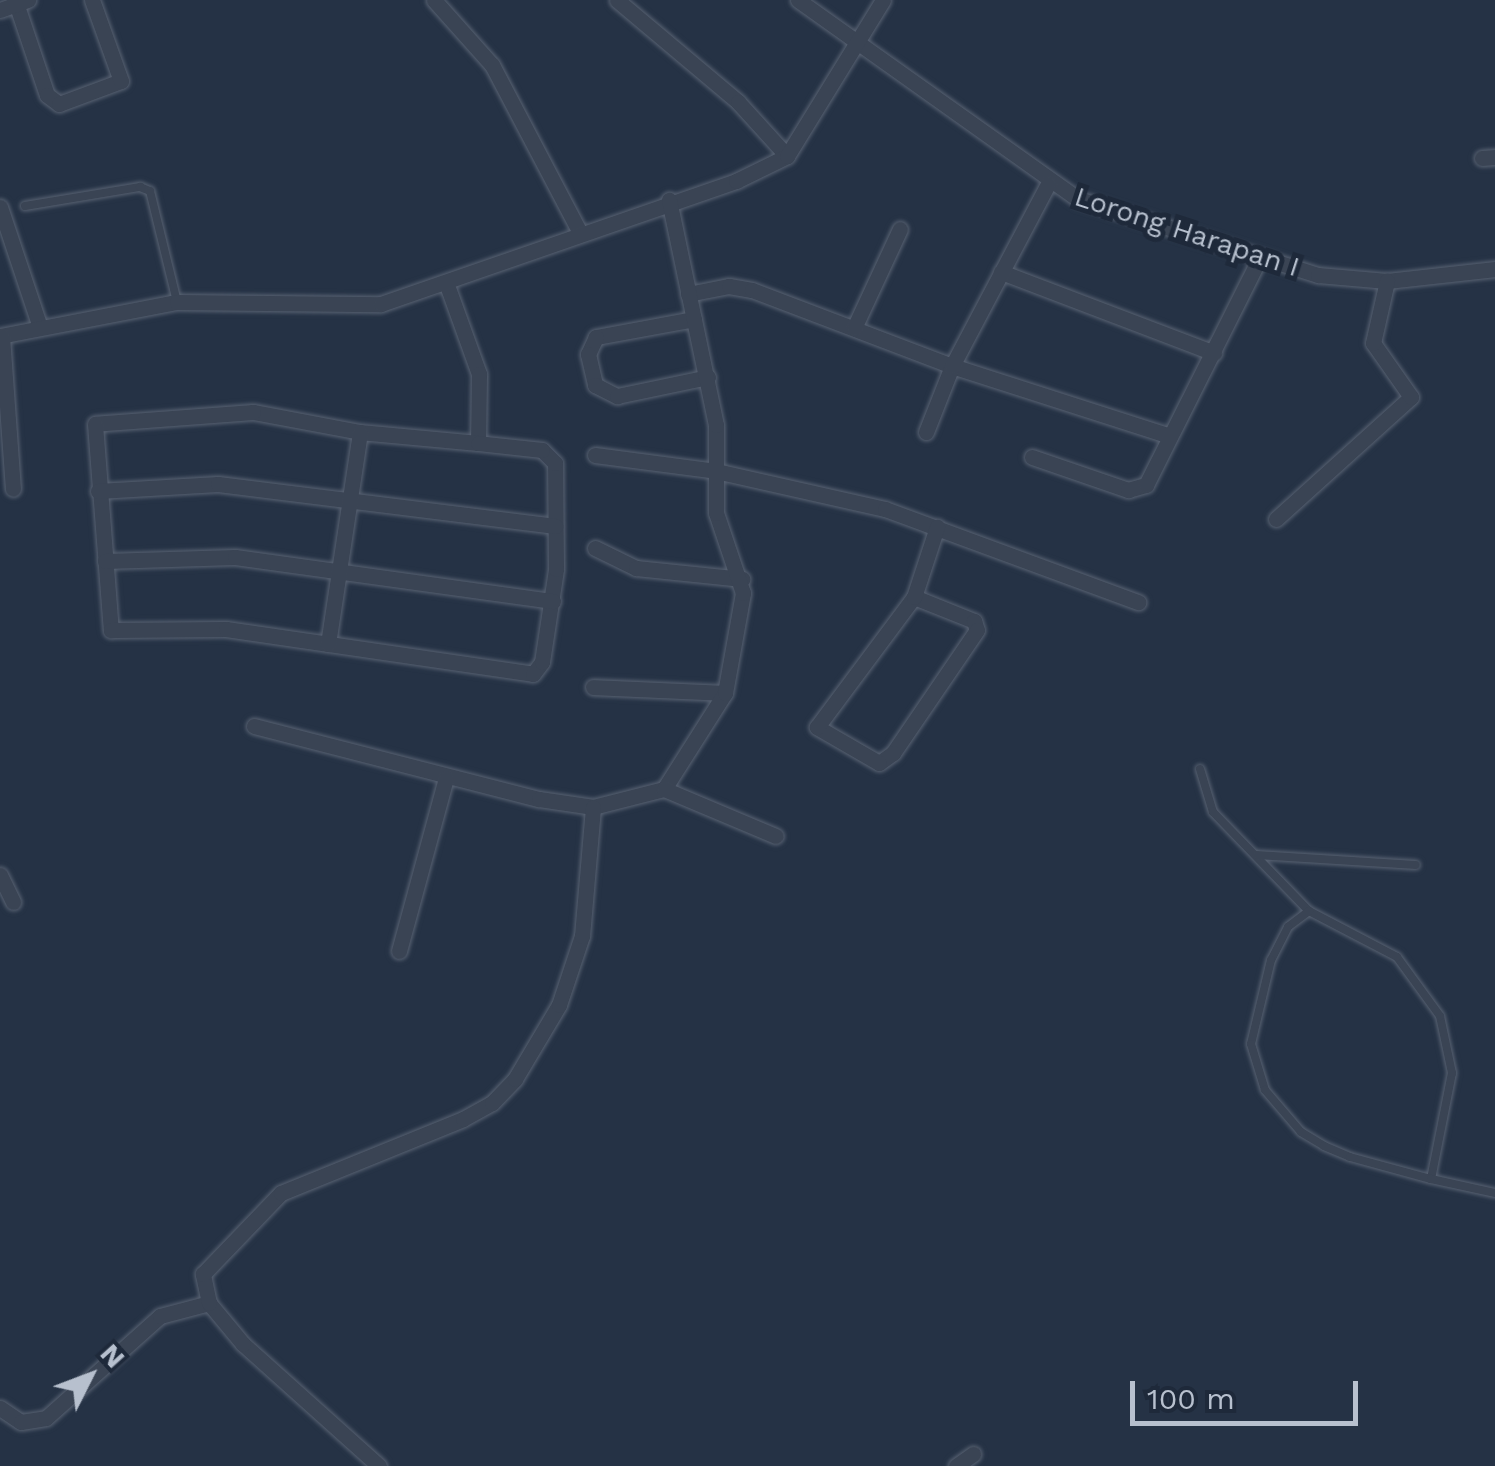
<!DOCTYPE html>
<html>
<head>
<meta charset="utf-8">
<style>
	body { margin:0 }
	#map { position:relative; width:1495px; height:1466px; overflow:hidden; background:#253245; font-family:"Work Sans",sans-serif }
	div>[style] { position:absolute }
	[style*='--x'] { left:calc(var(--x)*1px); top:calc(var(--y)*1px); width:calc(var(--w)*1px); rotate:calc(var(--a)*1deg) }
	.roads { filter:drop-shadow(0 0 2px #586272) drop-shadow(0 0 2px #586272) }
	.service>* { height:8px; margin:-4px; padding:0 4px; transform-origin:4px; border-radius:4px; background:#3a4454 }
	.minor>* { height:15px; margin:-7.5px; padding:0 7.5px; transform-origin:7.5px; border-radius:7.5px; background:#3a4454 }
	span { translate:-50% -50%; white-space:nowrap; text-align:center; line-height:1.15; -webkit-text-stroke:10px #1e293a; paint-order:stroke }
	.street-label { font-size:28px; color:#b7c0ce }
	.north { position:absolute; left:40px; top:1326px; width:100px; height:100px; -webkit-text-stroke:8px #1e293a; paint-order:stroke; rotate:48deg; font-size:28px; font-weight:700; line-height:40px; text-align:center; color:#b7c0ce }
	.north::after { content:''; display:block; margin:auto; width:35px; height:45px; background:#b7c0ce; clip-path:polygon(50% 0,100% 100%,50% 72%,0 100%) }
	.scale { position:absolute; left:1130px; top:1381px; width:228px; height:45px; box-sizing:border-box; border:5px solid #b7c0ce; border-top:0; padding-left:12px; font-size:30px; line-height:35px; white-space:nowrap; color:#b7c0ce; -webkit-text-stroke:8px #1e293a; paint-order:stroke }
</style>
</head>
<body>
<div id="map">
	<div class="roads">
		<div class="service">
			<i style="--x:25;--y:206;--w:117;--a:-9.4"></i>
			<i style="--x:140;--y:187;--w:11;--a:22"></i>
			<i style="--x:150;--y:191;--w:114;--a:76.3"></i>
			<i style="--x:1200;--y:769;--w:45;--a:73.2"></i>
			<i style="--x:1213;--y:812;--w:138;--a:45.9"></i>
			<i style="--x:1257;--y:855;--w:159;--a:3.6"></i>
			<i style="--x:1431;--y:1179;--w:108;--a:-78.8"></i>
			<i style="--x:1452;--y:1073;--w:58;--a:-101.9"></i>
			<i style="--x:1440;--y:1016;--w:73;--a:-126.1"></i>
			<i style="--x:1397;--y:957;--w:99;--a:-152.4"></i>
			<i style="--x:1309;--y:911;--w:26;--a:143"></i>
			<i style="--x:1288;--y:927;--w:37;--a:117"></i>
			<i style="--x:1271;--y:960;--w:86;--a:103.4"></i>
			<i style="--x:1251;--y:1044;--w:48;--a:73.1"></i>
			<i style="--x:1265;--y:1090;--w:55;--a:49.4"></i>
			<i style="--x:1301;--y:1132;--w:27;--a:31"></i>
			<i style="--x:1324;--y:1146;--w:28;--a:23"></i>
			<i style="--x:1350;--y:1157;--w:84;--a:15.2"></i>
			<i style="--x:1431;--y:1179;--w:66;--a:12.3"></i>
		</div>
		<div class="minor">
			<i style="--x:15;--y:0;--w:100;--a:71.4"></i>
			<i style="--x:47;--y:95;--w:15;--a:37"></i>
			<i style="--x:59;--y:104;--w:66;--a:-20.4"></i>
			<i style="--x:121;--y:81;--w:86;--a:-109.7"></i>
			<i style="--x:434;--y:0;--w:87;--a:48.3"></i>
			<i style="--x:492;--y:65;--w:187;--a:62.3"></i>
			<i style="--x:617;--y:0;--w:158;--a:40.1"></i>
			<i style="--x:738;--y:102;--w:73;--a:47.8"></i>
			<i style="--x:798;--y:0;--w:344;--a:35.4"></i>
			<i style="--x:1078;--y:199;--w:252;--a:17.6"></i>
			<i style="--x:1318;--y:275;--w:69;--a:5"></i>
			<i style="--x:1387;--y:281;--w:109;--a:-6.3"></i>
			<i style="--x:0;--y:10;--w:30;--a:-20"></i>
			<i style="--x:1482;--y:158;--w:13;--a:-4"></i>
			<i style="--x:0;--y:207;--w:126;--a:71.6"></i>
			<i style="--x:1001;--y:272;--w:228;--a:20.8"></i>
			<i style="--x:447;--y:285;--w:95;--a:70.2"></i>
			<i style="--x:479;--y:374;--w:69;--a:90.8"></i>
			<i style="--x:478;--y:443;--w:119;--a:-174.7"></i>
			<i style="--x:360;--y:432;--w:109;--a:-169.4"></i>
			<i style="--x:253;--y:412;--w:158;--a:175.7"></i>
			<i style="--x:95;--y:424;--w:207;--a:85.6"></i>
			<i style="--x:111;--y:630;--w:115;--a:-0.5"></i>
			<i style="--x:226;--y:629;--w:310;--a:8.3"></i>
			<i style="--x:533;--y:674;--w:15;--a:-53"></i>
			<i style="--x:542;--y:662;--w:94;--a:-81.4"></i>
			<i style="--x:556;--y:569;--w:106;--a:-90.5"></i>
			<i style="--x:555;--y:463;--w:18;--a:-135"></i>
			<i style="--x:542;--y:450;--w:64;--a:-173.8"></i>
			<i style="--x:688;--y:294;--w:42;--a:-11"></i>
			<i style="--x:729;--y:286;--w:23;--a:10"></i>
			<i style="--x:752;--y:290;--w:214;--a:20.8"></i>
			<i style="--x:952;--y:366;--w:229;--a:17.8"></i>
			<i style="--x:694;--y:319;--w:100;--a:169.6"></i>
			<i style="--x:596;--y:337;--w:19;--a:115"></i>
			<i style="--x:588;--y:354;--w:32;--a:77"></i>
			<i style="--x:595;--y:385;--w:25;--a:27"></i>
			<i style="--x:617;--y:396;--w:93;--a:-11.8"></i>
			<i style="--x:854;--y:328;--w:109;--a:-65.1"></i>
			<i style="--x:0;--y:336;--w:180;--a:-10.9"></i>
			<i style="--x:177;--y:302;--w:204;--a:0.6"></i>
			<i style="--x:381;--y:304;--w:376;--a:-19.1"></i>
			<i style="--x:736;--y:181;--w:57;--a:-26.1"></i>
			<i style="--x:787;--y:156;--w:183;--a:-58.4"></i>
			<i style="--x:2;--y:336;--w:153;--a:85.9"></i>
			<i style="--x:926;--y:432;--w:71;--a:-68.5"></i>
			<i style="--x:952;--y:366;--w:206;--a:-62.2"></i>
			<i style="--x:595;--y:455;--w:122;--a:7.5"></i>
			<i style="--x:716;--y:471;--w:173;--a:12.7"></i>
			<i style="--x:885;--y:509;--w:270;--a:20.2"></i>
			<i style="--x:1032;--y:457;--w:102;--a:19"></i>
			<i style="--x:1128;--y:490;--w:19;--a:-16"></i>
			<i style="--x:1146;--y:485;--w:253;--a:-63.4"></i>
			<i style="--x:98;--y:491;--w:120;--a:-3.3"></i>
			<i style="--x:218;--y:484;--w:340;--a:7.1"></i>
			<i style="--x:1276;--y:519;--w:182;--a:-42.1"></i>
			<i style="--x:1411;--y:397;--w:66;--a:-125.1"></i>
			<i style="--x:1373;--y:343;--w:64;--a:-77.3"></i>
			<i style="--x:595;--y:548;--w:46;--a:26"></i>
			<i style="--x:636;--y:568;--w:107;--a:5.9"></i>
			<i style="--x:105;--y:561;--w:130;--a:-1.8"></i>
			<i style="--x:235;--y:557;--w:321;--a:7.9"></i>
			<i style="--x:914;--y:597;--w:65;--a:21.8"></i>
			<i style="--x:974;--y:621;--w:9;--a:72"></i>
			<i style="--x:977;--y:630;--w:149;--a:124.3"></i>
			<i style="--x:893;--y:753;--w:17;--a:144"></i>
			<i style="--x:879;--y:763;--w:72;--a:-149.9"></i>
			<i style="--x:817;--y:727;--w:162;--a:-53.3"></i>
			<i style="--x:914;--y:597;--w:74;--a:-71.8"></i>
			<i style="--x:328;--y:644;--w:214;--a:-81.4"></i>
			<i style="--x:593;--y:687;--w:132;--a:2.6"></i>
			<i style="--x:254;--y:726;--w:294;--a:14.4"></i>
			<i style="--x:539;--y:799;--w:55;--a:8.4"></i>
			<i style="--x:593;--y:807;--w:73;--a:-14.2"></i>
			<i style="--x:664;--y:789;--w:114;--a:-57.6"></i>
			<i style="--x:725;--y:693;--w:102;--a:-79.8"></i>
			<i style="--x:743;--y:593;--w:84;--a:-108.6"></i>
			<i style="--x:716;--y:513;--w:88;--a:-90"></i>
			<i style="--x:716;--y:425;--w:230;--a:-101.8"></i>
			<i style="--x:664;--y:789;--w:121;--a:22.8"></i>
			<i style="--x:0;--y:875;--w:30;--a:64"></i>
			<i style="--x:399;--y:951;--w:179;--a:-74.8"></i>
			<i style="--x:0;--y:1408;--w:25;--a:34"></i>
			<i style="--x:21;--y:1422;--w:25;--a:-9"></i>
			<i style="--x:46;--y:1418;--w:153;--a:-41.8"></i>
			<i style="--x:160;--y:1316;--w:51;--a:-14.9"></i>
			<i style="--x:379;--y:1466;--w:183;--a:-138.1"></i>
			<i style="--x:243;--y:1344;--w:53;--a:-129.7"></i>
			<i style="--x:209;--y:1303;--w:30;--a:-102"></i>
			<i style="--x:203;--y:1274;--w:112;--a:-46.1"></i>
			<i style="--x:281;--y:1193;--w:196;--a:-22.1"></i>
			<i style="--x:463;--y:1119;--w:33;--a:-29"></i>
			<i style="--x:492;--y:1103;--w:33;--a:-46"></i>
			<i style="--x:515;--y:1079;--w:86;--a:-59.3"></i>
			<i style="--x:559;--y:1005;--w:73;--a:-71.6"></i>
			<i style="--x:582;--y:936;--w:129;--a:-85.1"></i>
			<i style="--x:956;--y:1466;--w:21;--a:-35"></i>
		</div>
	</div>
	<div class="street-label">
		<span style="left:1187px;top:232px;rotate:18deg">Lorong Harapan I</span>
	</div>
	<div class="north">N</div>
	<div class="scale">100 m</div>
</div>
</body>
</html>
